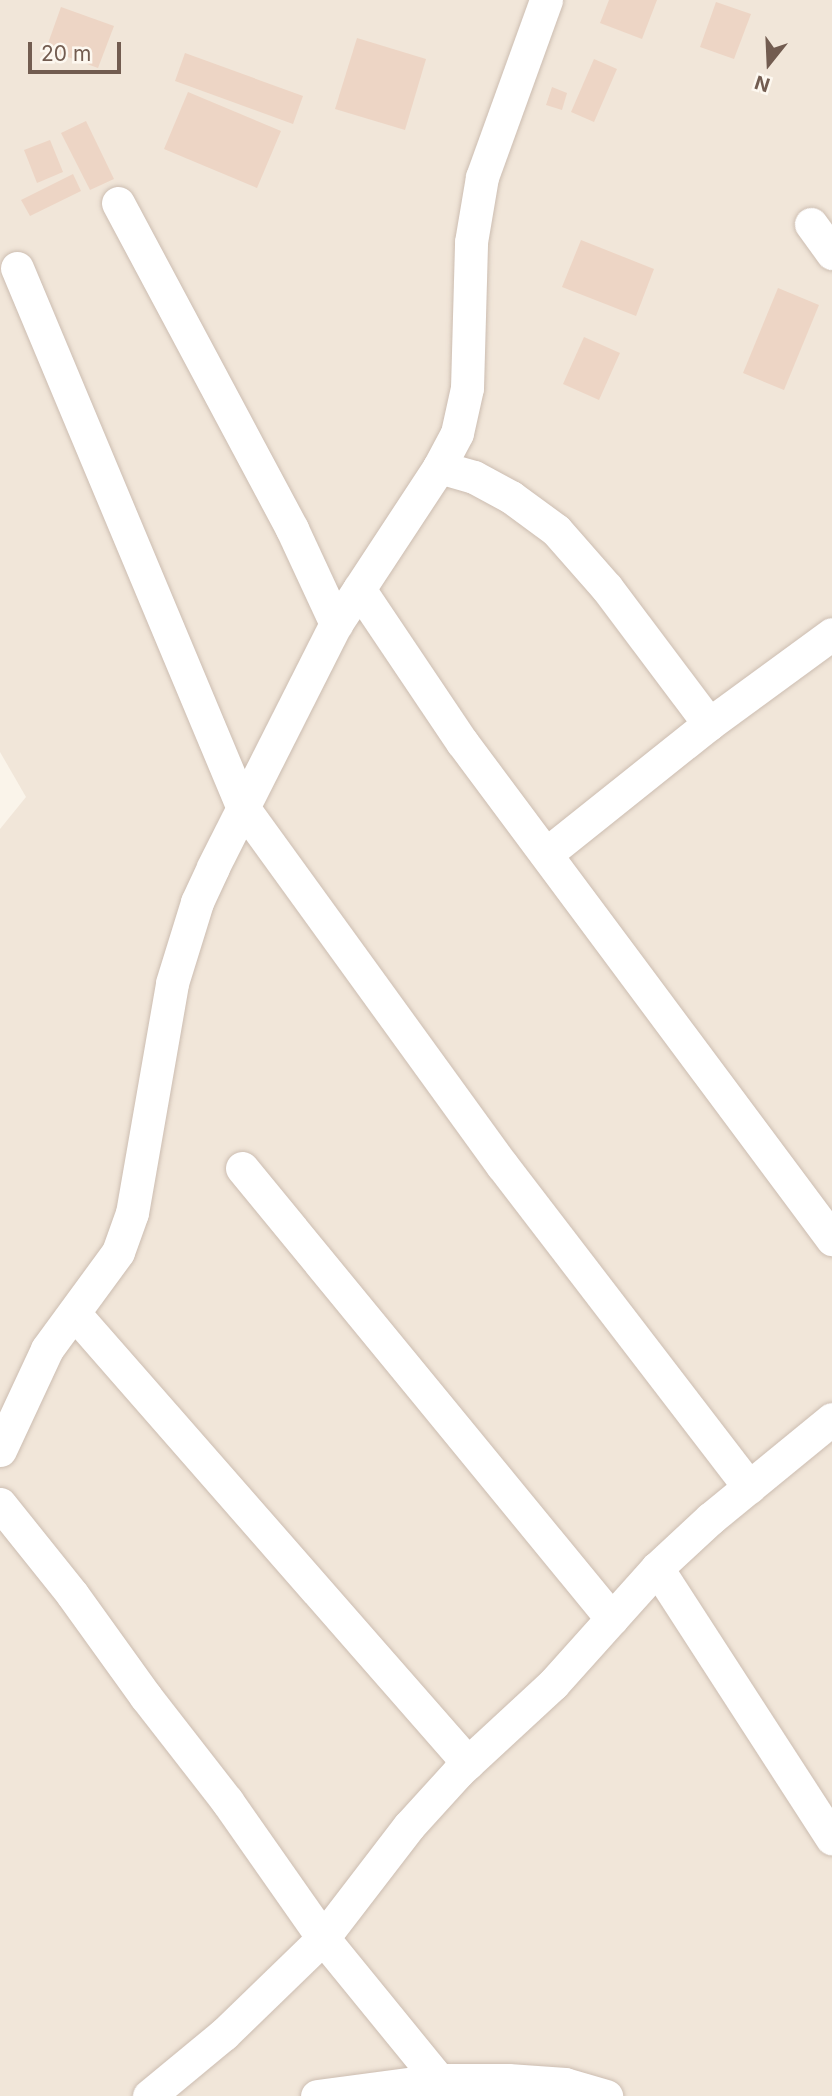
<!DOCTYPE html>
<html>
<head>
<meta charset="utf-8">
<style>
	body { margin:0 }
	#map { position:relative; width:832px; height:2096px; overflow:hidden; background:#faf4ea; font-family:Inter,sans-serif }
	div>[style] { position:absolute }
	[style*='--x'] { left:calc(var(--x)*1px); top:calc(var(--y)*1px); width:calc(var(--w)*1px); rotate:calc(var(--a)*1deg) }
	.residential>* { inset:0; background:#f1e6d9 }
	.building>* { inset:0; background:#edd5c5 }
	.roads { filter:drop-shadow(0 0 2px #ccbdb1) drop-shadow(0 0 2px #ccbdb1) }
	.minor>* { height:33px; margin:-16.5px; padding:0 16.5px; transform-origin:16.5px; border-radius:16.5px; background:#fff }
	span { translate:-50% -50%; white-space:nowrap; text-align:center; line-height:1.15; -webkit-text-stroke:5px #fdf8f0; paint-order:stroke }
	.north { position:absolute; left:734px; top:28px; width:70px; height:70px; -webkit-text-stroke:5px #fdf8f0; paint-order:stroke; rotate:198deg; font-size:19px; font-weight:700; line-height:28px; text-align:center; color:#725c50 }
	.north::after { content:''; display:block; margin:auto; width:24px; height:32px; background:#725c50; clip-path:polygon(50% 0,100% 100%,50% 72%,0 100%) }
	.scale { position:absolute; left:28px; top:42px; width:93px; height:32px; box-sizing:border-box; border:4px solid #725c50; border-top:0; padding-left:9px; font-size:21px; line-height:24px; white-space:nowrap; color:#725c50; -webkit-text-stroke:5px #fdf8f0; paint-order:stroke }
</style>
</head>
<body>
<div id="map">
	<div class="residential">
		<i style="clip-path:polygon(0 0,832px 0,832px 2096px,0 2096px,0 829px,26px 797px,0 752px)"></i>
	</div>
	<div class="building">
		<i style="clip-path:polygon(609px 0,657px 0,642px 39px,600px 23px)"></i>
		<i style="clip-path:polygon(716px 2px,751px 14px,734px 59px,700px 47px)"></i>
		<i style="clip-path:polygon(61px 7px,114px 26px,98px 68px,46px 49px)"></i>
		<i style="clip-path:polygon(357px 38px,426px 59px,405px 130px,335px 109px)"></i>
		<i style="clip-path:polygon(185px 53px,303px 96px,293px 124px,175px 81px)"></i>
		<i style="clip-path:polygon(594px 59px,617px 69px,594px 122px,571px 112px)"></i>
		<i style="clip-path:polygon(552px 87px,567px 93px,562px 110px,546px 105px)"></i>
		<i style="clip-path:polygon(188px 92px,281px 131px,257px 188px,164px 149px)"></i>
		<i style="clip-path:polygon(86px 121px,114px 179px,90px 190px,61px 133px)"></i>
		<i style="clip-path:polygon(50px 140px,63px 172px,37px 183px,24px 150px)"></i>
		<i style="clip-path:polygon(73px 174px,81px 191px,30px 216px,21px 200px)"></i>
		<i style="clip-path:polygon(581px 240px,654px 269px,636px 316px,562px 287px)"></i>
		<i style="clip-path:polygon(778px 288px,819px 305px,784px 390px,743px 373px)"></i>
		<i style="clip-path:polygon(584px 337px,620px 353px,599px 400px,563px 384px)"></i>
	</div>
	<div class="roads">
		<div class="minor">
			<i style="--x:118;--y:203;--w:370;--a:61.9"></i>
			<i style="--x:292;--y:529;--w:105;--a:65.1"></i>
			<i style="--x:811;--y:224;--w:36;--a:54"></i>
			<i style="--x:17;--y:268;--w:583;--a:67.3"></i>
			<i style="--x:242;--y:806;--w:443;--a:54.1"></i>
			<i style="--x:502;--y:1165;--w:406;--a:52.5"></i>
			<i style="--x:439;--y:467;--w:36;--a:16"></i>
			<i style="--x:474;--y:477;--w:42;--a:28.4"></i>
			<i style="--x:511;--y:497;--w:56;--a:36.3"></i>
			<i style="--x:556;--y:530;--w:77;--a:48.7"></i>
			<i style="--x:607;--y:588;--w:170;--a:53.1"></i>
			<i style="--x:359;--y:589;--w:184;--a:56.1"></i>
			<i style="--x:462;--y:742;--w:620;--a:53.33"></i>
			<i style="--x:546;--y:854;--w:208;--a:-38.6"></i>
			<i style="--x:709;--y:724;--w:152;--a:-36.2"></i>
			<i style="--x:242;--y:1168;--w:583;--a:50.63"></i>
			<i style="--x:74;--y:1313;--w:598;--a:48.8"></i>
			<i style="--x:0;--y:1450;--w:111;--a:-65"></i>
			<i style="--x:47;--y:1349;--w:120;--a:-53.8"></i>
			<i style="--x:118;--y:1252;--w:41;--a:-70.3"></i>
			<i style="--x:132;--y:1213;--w:233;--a:-80.1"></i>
			<i style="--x:172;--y:983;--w:85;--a:-72.8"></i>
			<i style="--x:197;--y:902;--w:38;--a:-65"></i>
			<i style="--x:213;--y:867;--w:272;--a:-63.2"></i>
			<i style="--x:336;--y:624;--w:188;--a:-56.7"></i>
			<i style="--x:439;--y:467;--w:38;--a:-62"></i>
			<i style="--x:457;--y:433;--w:46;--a:-77.5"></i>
			<i style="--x:467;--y:388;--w:146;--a:-88.4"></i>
			<i style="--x:471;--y:242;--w:66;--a:-80.4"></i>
			<i style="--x:482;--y:177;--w:188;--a:-70.1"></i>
			<i style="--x:0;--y:1504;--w:115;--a:51.3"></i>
			<i style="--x:72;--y:1594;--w:127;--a:54.3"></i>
			<i style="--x:146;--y:1697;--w:132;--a:52.1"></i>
			<i style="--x:227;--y:1801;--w:167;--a:55"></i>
			<i style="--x:323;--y:1938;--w:183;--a:50.8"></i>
			<i style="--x:657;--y:1568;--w:322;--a:57.1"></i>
			<i style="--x:149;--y:2096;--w:97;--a:-39.6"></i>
			<i style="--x:224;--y:2034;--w:138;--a:-44.1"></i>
			<i style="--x:323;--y:1938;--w:141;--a:-52.5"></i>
			<i style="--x:409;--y:1826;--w:74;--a:-47.7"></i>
			<i style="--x:459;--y:1771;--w:128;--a:-42.8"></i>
			<i style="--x:553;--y:1684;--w:156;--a:-48.1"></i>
			<i style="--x:657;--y:1568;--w:74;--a:-42.8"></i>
			<i style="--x:711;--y:1518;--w:156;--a:-39.3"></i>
			<i style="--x:317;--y:2096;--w:123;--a:-7.5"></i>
			<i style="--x:439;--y:2080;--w:69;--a:0"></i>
			<i style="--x:508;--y:2080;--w:57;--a:4"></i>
			<i style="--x:565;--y:2084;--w:43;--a:16.3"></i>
		</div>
	</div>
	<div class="north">N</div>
	<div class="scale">20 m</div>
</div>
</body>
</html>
